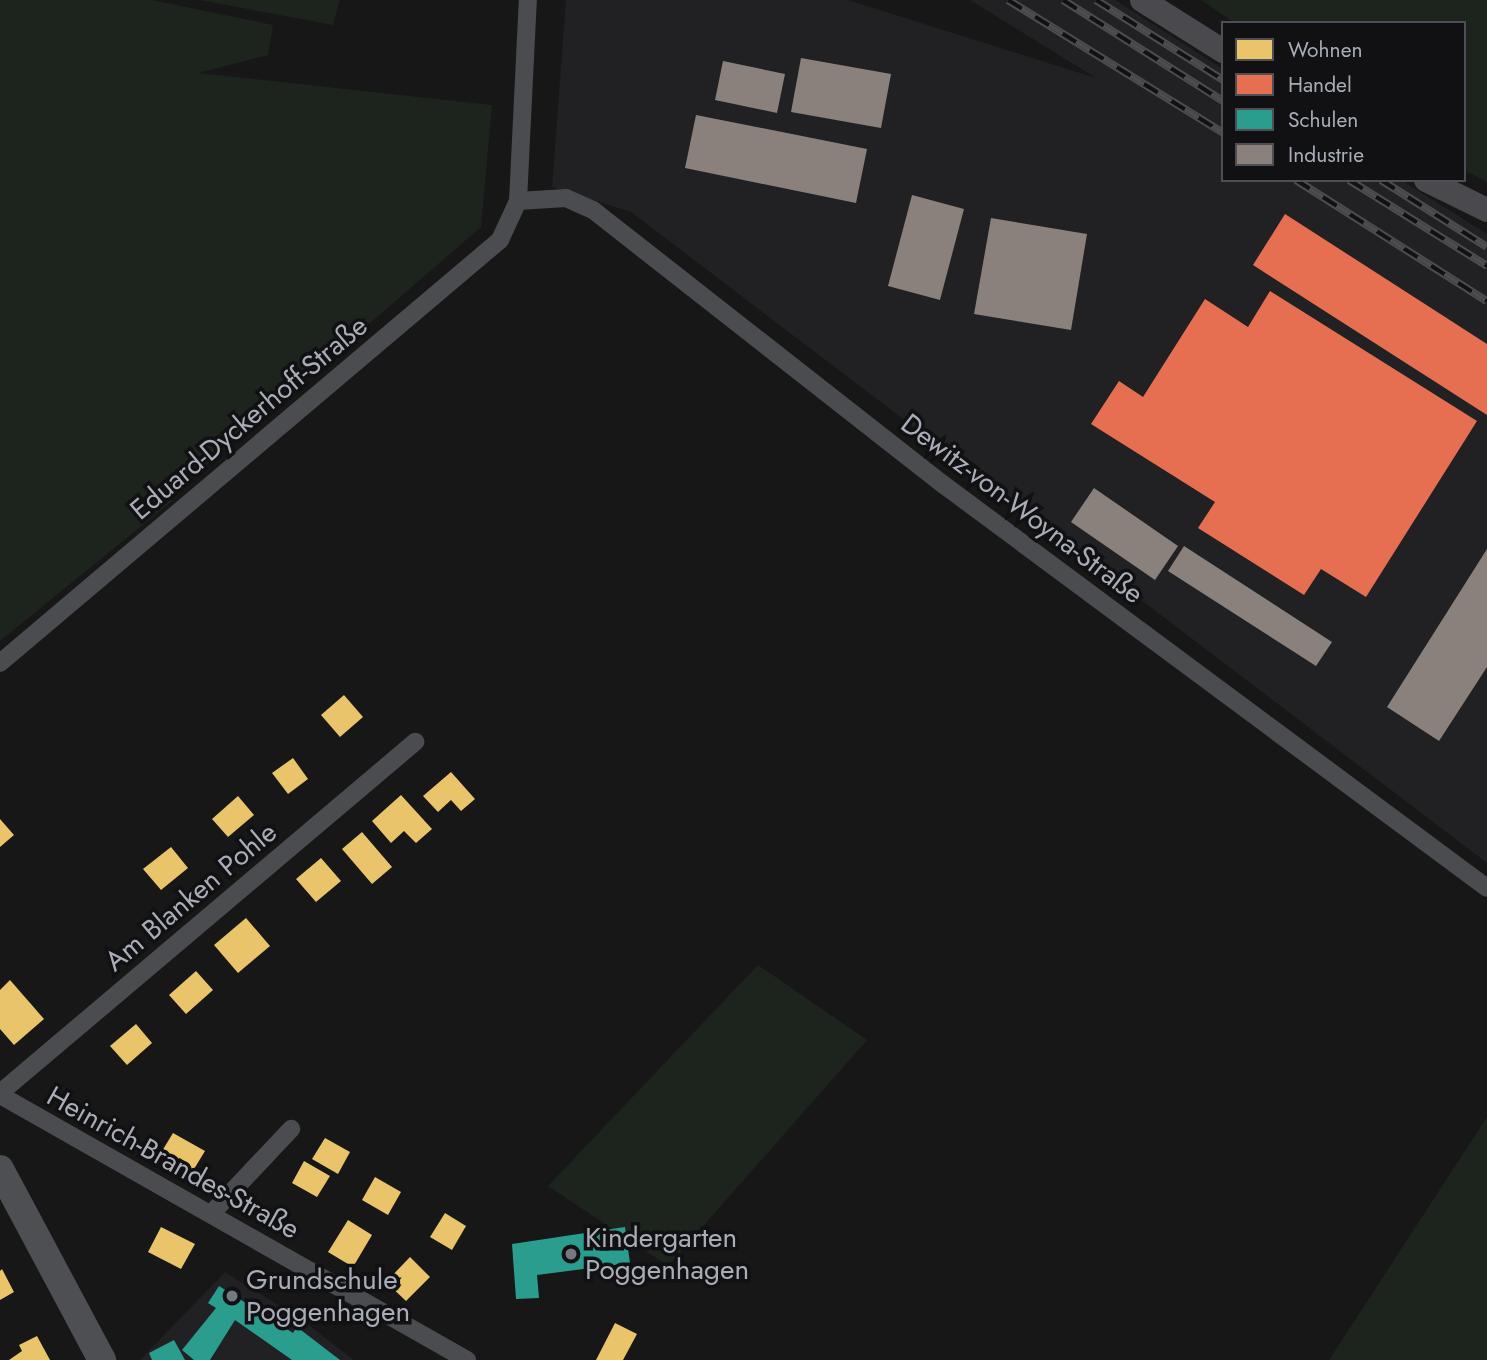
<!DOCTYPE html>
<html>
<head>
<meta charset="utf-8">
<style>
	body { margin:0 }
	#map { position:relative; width:1487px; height:1360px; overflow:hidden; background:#171717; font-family:Jost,sans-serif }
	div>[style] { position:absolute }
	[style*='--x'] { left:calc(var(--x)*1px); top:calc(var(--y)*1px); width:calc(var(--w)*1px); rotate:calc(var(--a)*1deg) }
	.built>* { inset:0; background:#212123 }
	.green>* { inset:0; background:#1d241e }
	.homes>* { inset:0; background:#e9c46a }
	.shops>* { inset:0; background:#e76f51 }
	.schools>* { inset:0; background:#2a9d8f }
	.industry>* { inset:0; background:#8a817c }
	.street>* { height:18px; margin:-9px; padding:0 9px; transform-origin:9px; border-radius:9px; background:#4b4c50 }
	.secondary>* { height:24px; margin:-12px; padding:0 12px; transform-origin:12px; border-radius:12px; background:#4a4a4e }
	.primary>* { height:28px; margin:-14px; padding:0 14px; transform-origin:14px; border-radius:14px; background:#4d4f52 }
	.rail>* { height:8px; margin-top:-4px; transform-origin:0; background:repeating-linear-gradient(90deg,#111113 0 16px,#4b4c4f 0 32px); box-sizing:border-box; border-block:2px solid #4b4c4f }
	.dots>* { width:19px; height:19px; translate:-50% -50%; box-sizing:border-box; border:4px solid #111113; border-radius:50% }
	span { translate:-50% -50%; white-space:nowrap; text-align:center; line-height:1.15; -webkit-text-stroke:7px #111113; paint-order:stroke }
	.street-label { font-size:28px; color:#a8adb8 }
	.poi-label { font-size:28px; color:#a8adb8 }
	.left { translate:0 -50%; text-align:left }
	.legend { position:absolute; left:1221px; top:21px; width:245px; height:161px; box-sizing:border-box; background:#111113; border:2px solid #4d4f55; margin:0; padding:9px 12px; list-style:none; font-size:21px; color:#a8adb8 }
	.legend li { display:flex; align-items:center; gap:14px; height:35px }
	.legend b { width:35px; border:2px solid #4d4f55 }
</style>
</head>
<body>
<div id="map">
	<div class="built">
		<i style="clip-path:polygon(566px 0,848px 0,1096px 78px,970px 0,1115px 0,1223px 69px,1223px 180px,1401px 180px,1487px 234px,1487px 863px,631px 212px,552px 187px)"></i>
		<i style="clip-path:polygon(225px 1272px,302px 1320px,354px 1360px,140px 1360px)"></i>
	</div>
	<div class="green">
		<i style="clip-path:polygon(0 0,152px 0,273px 25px,268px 55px,198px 73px,492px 105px,481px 227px,182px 486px,165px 476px,172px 501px,0 641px)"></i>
		<i style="clip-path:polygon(200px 0,340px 0,333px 25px)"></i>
		<i style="clip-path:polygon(1201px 0,1487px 0,1487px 182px,1464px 170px,1464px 23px,1235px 23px)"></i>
		<i style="clip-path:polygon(758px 965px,867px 1040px,668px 1266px,548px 1186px)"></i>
		<i style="clip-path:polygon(1487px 1117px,1487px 1360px,1329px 1360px)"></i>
	</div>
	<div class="homes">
		<i style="clip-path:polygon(344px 695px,363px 717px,340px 737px,321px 715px)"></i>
		<i style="clip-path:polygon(293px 758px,308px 779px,288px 794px,272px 773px)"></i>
		<i style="clip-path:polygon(451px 772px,475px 799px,461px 811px,451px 800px,438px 812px,423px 796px)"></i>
		<i style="clip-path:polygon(401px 795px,432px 829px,416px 843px,404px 831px,391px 843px,372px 821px)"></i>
		<i style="clip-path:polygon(238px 796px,254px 815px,228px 837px,212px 819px)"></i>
		<i style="clip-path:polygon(0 819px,14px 835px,0 847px)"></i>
		<i style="clip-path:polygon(362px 832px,392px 867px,372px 884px,342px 849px)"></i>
		<i style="clip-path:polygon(171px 847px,188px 868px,161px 890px,143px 869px)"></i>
		<i style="clip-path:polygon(321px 858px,341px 881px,316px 902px,296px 879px)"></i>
		<i style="clip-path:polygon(246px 918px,270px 946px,238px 973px,214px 945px)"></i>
		<i style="clip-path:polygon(196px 971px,213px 990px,186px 1014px,169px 995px)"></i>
		<i style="clip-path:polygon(10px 980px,44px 1019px,14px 1045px,0 1029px,0 990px)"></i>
		<i style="clip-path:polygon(136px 1024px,152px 1043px,127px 1065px,110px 1046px)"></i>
		<i style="clip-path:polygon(173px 1133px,205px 1151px,191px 1174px,159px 1156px)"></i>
		<i style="clip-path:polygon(325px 1138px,350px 1152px,338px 1174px,312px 1159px)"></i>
		<i style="clip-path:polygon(304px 1161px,330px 1176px,317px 1197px,292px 1183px)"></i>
		<i style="clip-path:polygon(375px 1177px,401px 1192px,388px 1215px,362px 1200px)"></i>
		<i style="clip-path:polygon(445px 1213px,466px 1226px,452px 1250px,430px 1237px)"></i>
		<i style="clip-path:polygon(348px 1220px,372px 1235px,353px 1267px,328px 1252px)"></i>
		<i style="clip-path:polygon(161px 1227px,195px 1244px,181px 1269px,148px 1252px)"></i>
		<i style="clip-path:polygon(410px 1257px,430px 1277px,406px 1301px,386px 1282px)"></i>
		<i style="clip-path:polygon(2px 1269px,14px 1292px,0 1300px,0 1271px)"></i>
		<i style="clip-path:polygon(615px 1323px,637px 1334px,623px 1360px,596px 1360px)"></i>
		<i style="clip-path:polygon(37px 1336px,50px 1360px,9px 1360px,22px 1351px,19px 1345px)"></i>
	</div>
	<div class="shops">
		<i style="clip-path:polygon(1285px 214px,1487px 344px,1487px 415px,1253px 265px)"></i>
		<i style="clip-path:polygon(1270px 291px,1477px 421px,1366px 597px,1321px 569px,1304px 595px,1198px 528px,1215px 502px,1091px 424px,1119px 381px,1143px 397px,1205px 299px,1248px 327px)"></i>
	</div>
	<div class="schools">
		<i style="clip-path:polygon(625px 1227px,630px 1263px,537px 1275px,539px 1298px,516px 1299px,512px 1244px)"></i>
		<i style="clip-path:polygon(219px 1286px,293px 1333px,297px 1327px,340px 1360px,292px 1360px,235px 1320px,210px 1360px,194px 1360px,182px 1350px,216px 1308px,208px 1303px)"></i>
		<i style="clip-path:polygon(174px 1340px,185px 1360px,152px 1360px,149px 1353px)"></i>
	</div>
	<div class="industry">
		<i style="clip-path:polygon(801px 58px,891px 74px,881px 128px,791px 112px)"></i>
		<i style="clip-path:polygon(723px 61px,785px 74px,777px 113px,715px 100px)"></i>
		<i style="clip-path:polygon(696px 115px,867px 149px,856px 203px,685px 168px)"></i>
		<i style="clip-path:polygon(912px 195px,964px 209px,940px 300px,888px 286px)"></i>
		<i style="clip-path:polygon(991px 218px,1087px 234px,1071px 330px,974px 314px)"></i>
		<i style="clip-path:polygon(1094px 488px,1178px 546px,1155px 580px,1071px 522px)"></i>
		<i style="clip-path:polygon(1184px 546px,1332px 642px,1316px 666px,1168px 571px)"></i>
		<i style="clip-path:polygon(1487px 549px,1487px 667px,1439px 741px,1387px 707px)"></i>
	</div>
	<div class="street">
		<i style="--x:518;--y:201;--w:48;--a:-3.6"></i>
		<i style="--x:566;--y:198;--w:30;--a:24"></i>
		<i style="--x:593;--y:210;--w:446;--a:38.1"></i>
		<i style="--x:944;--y:485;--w:676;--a:36.58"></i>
		<i style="--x:0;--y:663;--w:655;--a:-40.23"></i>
		<i style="--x:500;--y:240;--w:43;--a:-65.2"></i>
		<i style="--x:518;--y:201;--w:201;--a:-87.2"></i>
		<i style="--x:0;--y:1093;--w:544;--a:-40.22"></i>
		<i style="--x:0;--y:1095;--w:537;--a:29.57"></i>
		<i style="--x:211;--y:1214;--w:117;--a:-46.7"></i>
	</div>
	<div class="secondary">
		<i style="--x:1142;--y:0;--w:96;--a:32.2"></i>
		<i style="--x:1426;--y:180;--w:68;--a:26.2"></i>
	</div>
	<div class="primary">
		<i style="--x:0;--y:1169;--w:217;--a:61.9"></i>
	</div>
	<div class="rail">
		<i style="--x:1008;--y:0;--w:253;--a:31.7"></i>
		<i style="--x:1063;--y:0;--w:189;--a:32.3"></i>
		<i style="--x:1096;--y:0;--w:150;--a:32.2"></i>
		<i style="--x:1296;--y:180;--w:226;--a:32.4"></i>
		<i style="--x:1349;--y:180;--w:163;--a:31.9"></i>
		<i style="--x:1381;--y:180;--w:125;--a:32.3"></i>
	</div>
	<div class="dots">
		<i style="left:571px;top:1254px;background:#757880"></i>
		<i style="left:232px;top:1296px;background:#757880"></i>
	</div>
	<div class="street-label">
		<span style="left:249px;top:418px;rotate:-40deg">Eduard-Dyckerhoff-Straße</span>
		<span style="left:1022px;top:509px;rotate:37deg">Dewitz-von-Woyna-Straße</span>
		<span style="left:191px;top:897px;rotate:-40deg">Am Blanken Pohle</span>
		<span style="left:173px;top:1163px;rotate:29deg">Heinrich-Brandes-Straße</span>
	</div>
	<div class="poi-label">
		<span class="left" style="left:585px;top:1254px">Kindergarten<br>Poggenhagen</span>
		<span class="left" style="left:246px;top:1296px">Grundschule<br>Poggenhagen</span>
	</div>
	<ul class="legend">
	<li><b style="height:19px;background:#e9c46a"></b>Wohnen</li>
	<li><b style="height:19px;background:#e76f51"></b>Handel</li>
	<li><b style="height:19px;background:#2a9d8f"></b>Schulen</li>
	<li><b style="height:19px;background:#8a817c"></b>Industrie</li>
	</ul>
</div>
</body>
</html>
